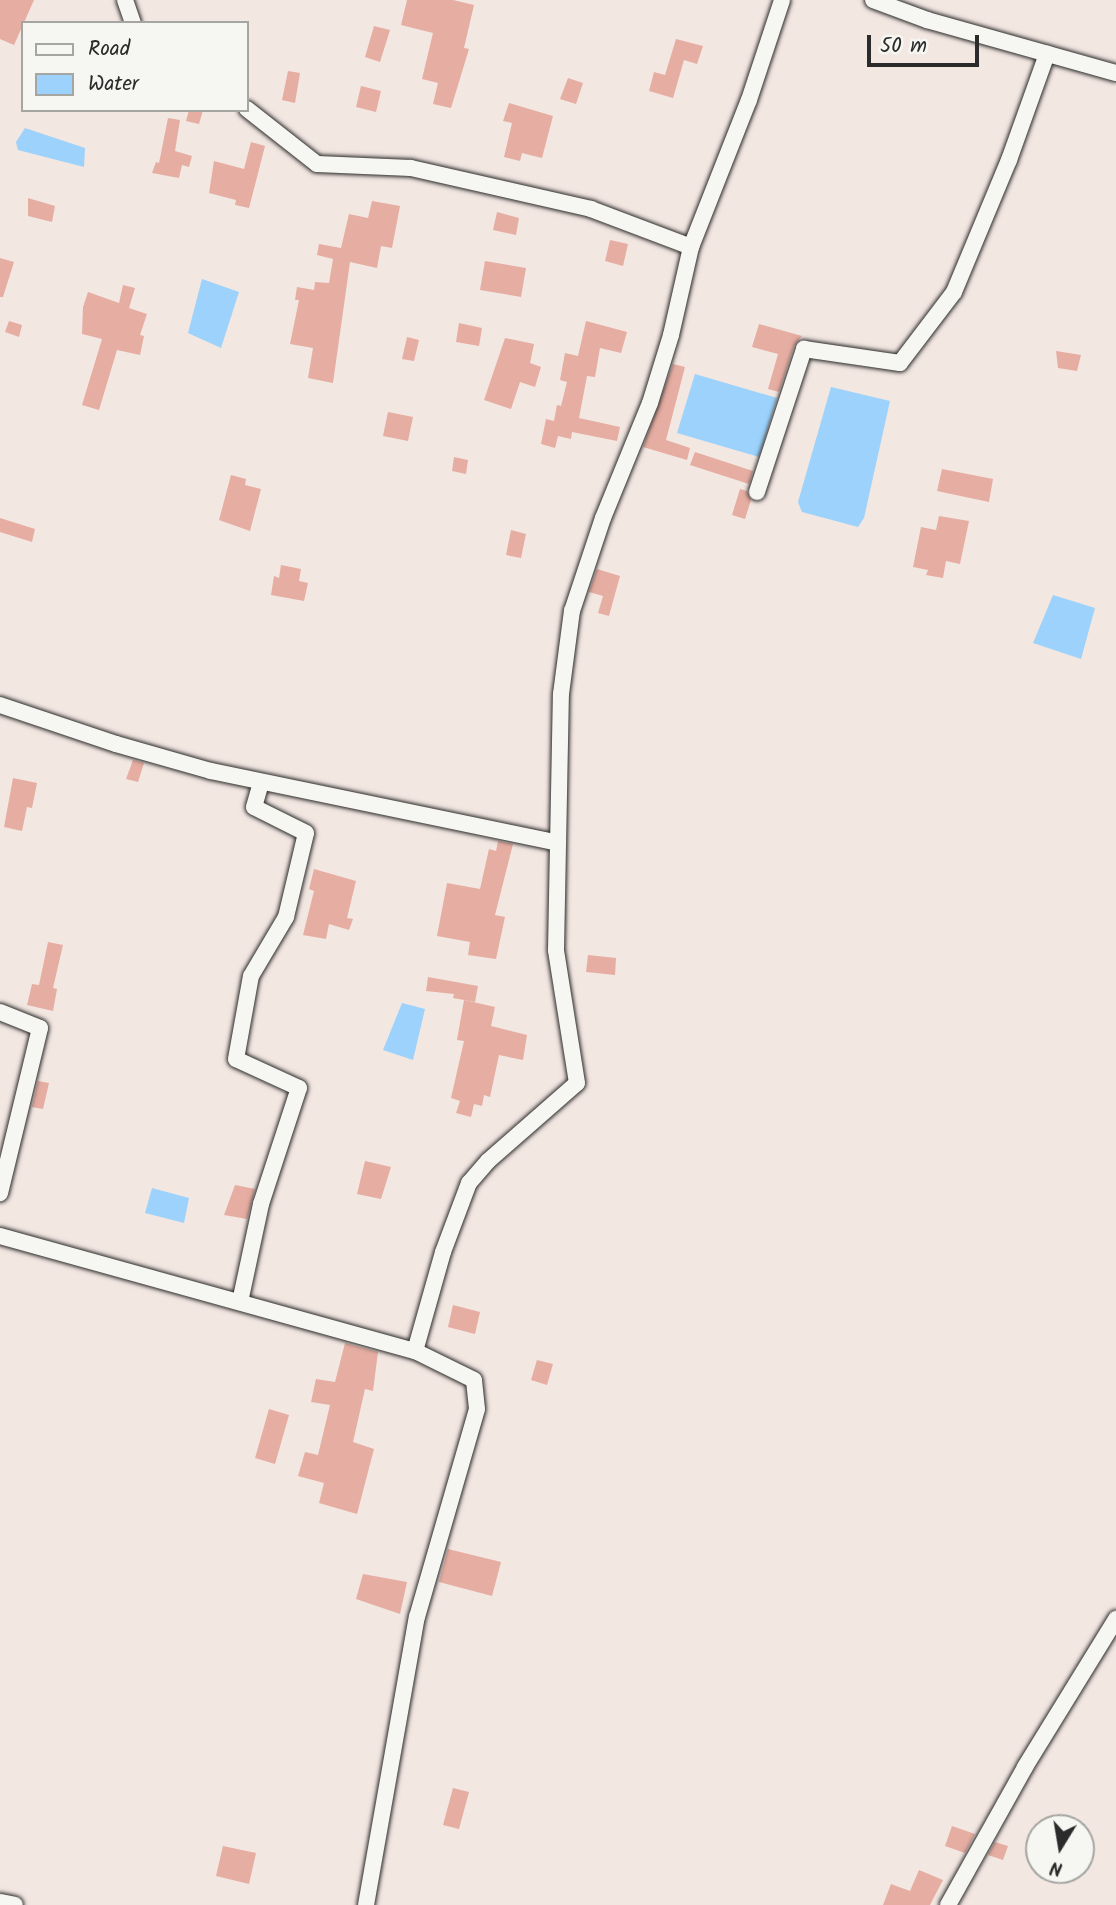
<!DOCTYPE html>
<html>
<head>
<meta charset="utf-8">
<style>
	body { margin:0 }
	#map { position:relative; width:1116px; height:1905px; overflow:hidden; background:#f3e7e2; font-family:Kalam,sans-serif }
	div>[style] { position:absolute }
	[style*='--x'] { left:calc(var(--x)*1px); top:calc(var(--y)*1px); width:calc(var(--w)*1px); rotate:calc(var(--a)*1deg) }
	.water>* { inset:0; background:#9cd2fb }
	.building>* { inset:0; background:#e6ada2 }
	.roads { filter:drop-shadow(0 0 2px #2b2b2b) drop-shadow(0 0 2px #2b2b2b) }
	.minor>* { height:16px; margin:-8px; padding:0 8px; transform-origin:8px; border-radius:8px; background:#f6f6f2 }
	span { translate:-50% -50%; white-space:nowrap; text-align:center; line-height:1.15; -webkit-text-stroke:5px #f6f6f2; paint-order:stroke }
	.legend { position:absolute; left:21px; top:21px; width:228px; height:91px; box-sizing:border-box; background:#f6f6f2; border:2px solid #a5a5a2; margin:0; padding:9px 12px; list-style:none; font-size:21px; color:#2b2b2b }
	.legend li { display:flex; align-items:center; gap:14px; height:35px }
	.legend b { width:35px; border:2px solid #a5a5a2 }
	.north { position:absolute; left:1025px; top:1814px; width:70px; height:70px; box-sizing:border-box; background:#f6f6f2; border:2px solid #a5a5a2; border-radius:50%; rotate:191deg; font-size:19px; font-weight:700; line-height:28px; text-align:center; color:#2b2b2b }
	.north::after { content:''; display:block; margin:auto; width:24px; height:32px; background:#2b2b2b; clip-path:polygon(50% 0,100% 100%,50% 72%,0 100%) }
	.scale { position:absolute; left:867px; top:35px; width:112px; height:32px; box-sizing:border-box; border:4px solid #2b2b2b; border-top:0; padding-left:9px; font-size:21px; line-height:24px; white-space:nowrap; color:#2b2b2b; -webkit-text-stroke:5px #f6f6f2; paint-order:stroke }
</style>
</head>
<body>
<div id="map">
	<div class="water">
		<i style="clip-path:polygon(25px 128px,85px 148px,84px 167px,18px 150px,16px 142px)"></i>
		<i style="clip-path:polygon(202px 279px,239px 292px,221px 348px,188px 333px)"></i>
		<i style="clip-path:polygon(695px 374px,777px 398px,759px 457px,677px 433px)"></i>
		<i style="clip-path:polygon(831px 387px,890px 401px,864px 518px,858px 527px,802px 512px,798px 502px)"></i>
		<i style="clip-path:polygon(1053px 595px,1095px 608px,1081px 659px,1033px 643px)"></i>
		<i style="clip-path:polygon(402px 1003px,425px 1009px,413px 1060px,383px 1050px)"></i>
		<i style="clip-path:polygon(152px 1188px,189px 1198px,184px 1223px,145px 1213px)"></i>
	</div>
	<div class="building">
		<i style="clip-path:polygon(0 0,34px 0,14px 45px,0 39px)"></i>
		<i style="clip-path:polygon(407px 0,453px 0,474px 5px,464px 48px,469px 49px,451px 108px,433px 104px,438px 83px,422px 79px,433px 33px,401px 25px)"></i>
		<i style="clip-path:polygon(374px 26px,390px 30px,380px 62px,365px 57px)"></i>
		<i style="clip-path:polygon(676px 39px,703px 46px,697px 64px,684px 60px,673px 98px,649px 91px,654px 72px,665px 75px)"></i>
		<i style="clip-path:polygon(288px 71px,300px 73px,295px 103px,282px 100px)"></i>
		<i style="clip-path:polygon(568px 78px,583px 83px,576px 104px,560px 99px)"></i>
		<i style="clip-path:polygon(361px 86px,381px 91px,376px 112px,356px 107px)"></i>
		<i style="clip-path:polygon(509px 103px,553px 116px,542px 158px,522px 153px,520px 161px,504px 157px,512px 123px,503px 121px)"></i>
		<i style="clip-path:polygon(189px 110px,203px 110px,199px 124px,186px 121px)"></i>
		<i style="clip-path:polygon(168px 118px,180px 120px,175px 151px,192px 156px,189px 167px,182px 165px,179px 178px,152px 173px,156px 162px,159px 163px)"></i>
		<i style="clip-path:polygon(251px 142px,265px 146px,249px 208px,235px 205px,236px 200px,209px 193px,214px 161px,244px 169px)"></i>
		<i style="clip-path:polygon(28px 198px,55px 206px,52px 222px,28px 216px)"></i>
		<i style="clip-path:polygon(372px 201px,400px 206px,392px 248px,381px 246px,377px 268px,350px 262px,333px 383px,308px 378px,313px 348px,290px 344px,299px 300px,295px 300px,297px 287px,314px 290px,315px 282px,329px 283px,333px 259px,317px 255px,319px 244px,341px 248px,349px 214px,368px 218px)"></i>
		<i style="clip-path:polygon(497px 212px,519px 218px,516px 235px,493px 230px)"></i>
		<i style="clip-path:polygon(610px 240px,628px 244px,623px 266px,605px 261px)"></i>
		<i style="clip-path:polygon(0 258px,14px 262px,3px 297px,0 297px)"></i>
		<i style="clip-path:polygon(485px 261px,526px 268px,521px 297px,480px 290px)"></i>
		<i style="clip-path:polygon(123px 285px,135px 288px,129px 308px,147px 314px,140px 335px,144px 336px,140px 355px,117px 350px,99px 410px,82px 405px,102px 339px,82px 334px,83px 307px,88px 292px,119px 303px)"></i>
		<i style="clip-path:polygon(9px 321px,22px 325px,19px 337px,5px 332px)"></i>
		<i style="clip-path:polygon(586px 321px,627px 332px,621px 353px,600px 348px,595px 377px,587px 376px,579px 418px,620px 427px,617px 441px,572px 432px,571px 439px,558px 436px,555px 448px,541px 444px,546px 419px,554px 421px,557px 405px,561px 406px,567px 382px,560px 380px,565px 353px,578px 356px)"></i>
		<i style="clip-path:polygon(459px 323px,482px 328px,479px 346px,456px 342px)"></i>
		<i style="clip-path:polygon(759px 324px,802px 336px,794px 346px,779px 392px,768px 389px,778px 354px,752px 347px)"></i>
		<i style="clip-path:polygon(407px 337px,419px 340px,414px 361px,402px 359px)"></i>
		<i style="clip-path:polygon(505px 338px,534px 344px,530px 363px,541px 367px,535px 387px,520px 382px,511px 409px,484px 400px)"></i>
		<i style="clip-path:polygon(1056px 351px,1081px 355px,1077px 371px,1058px 368px)"></i>
		<i style="clip-path:polygon(673px 364px,685px 367px,666px 440px,690px 448px,687px 460px,643px 447px)"></i>
		<i style="clip-path:polygon(388px 412px,413px 417px,408px 441px,383px 436px)"></i>
		<i style="clip-path:polygon(695px 452px,753px 471px,749px 484px,690px 465px)"></i>
		<i style="clip-path:polygon(454px 457px,468px 460px,466px 474px,452px 471px)"></i>
		<i style="clip-path:polygon(942px 469px,993px 479px,989px 502px,937px 491px)"></i>
		<i style="clip-path:polygon(231px 475px,246px 479px,245px 485px,261px 489px,250px 531px,219px 520px)"></i>
		<i style="clip-path:polygon(740px 489px,747px 491px,751px 500px,745px 519px,732px 515px)"></i>
		<i style="clip-path:polygon(939px 516px,969px 521px,960px 564px,946px 561px,943px 578px,926px 575px,928px 570px,913px 567px,921px 527px,936px 530px)"></i>
		<i style="clip-path:polygon(0 518px,35px 529px,32px 542px,0 532px)"></i>
		<i style="clip-path:polygon(511px 530px,526px 534px,521px 558px,506px 555px)"></i>
		<i style="clip-path:polygon(281px 565px,301px 569px,299px 581px,308px 583px,304px 601px,271px 595px,274px 576px,279px 578px)"></i>
		<i style="clip-path:polygon(597px 569px,620px 576px,609px 616px,598px 613px,603px 596px,589px 592px)"></i>
		<i style="clip-path:polygon(133px 760px,144px 763px,138px 782px,126px 779px)"></i>
		<i style="clip-path:polygon(13px 778px,37px 783px,32px 808px,27px 807px,22px 831px,4px 827px)"></i>
		<i style="clip-path:polygon(498px 841px,513px 844px,495px 915px,505px 917px,496px 959px,468px 955px,470px 942px,437px 936px,447px 883px,480px 889px,489px 849px,496px 851px)"></i>
		<i style="clip-path:polygon(314px 869px,356px 881px,347px 918px,353px 919px,349px 930px,329px 924px,326px 939px,303px 935px,314px 891px,309px 889px)"></i>
		<i style="clip-path:polygon(48px 942px,63px 945px,53px 988px,57px 989px,53px 1011px,27px 1005px,32px 984px,39px 985px)"></i>
		<i style="clip-path:polygon(588px 955px,616px 958px,615px 975px,586px 972px)"></i>
		<i style="clip-path:polygon(428px 977px,478px 986px,475px 1002px,453px 998px,454px 994px,426px 991px)"></i>
		<i style="clip-path:polygon(464px 1000px,495px 1007px,491px 1026px,527px 1035px,523px 1060px,499px 1055px,490px 1097px,484px 1095px,482px 1106px,474px 1104px,471px 1117px,456px 1113px,460px 1101px,451px 1098px,464px 1041px,457px 1040px)"></i>
		<i style="clip-path:polygon(38px 1081px,49px 1083px,43px 1109px,32px 1107px)"></i>
		<i style="clip-path:polygon(365px 1161px,391px 1167px,381px 1199px,357px 1194px)"></i>
		<i style="clip-path:polygon(235px 1185px,255px 1189px,247px 1219px,224px 1215px)"></i>
		<i style="clip-path:polygon(453px 1305px,480px 1312px,475px 1334px,448px 1327px)"></i>
		<i style="clip-path:polygon(345px 1343px,378px 1352px,373px 1391px,365px 1389px,353px 1442px,374px 1449px,357px 1514px,319px 1503px,324px 1483px,298px 1476px,305px 1452px,318px 1455px,330px 1405px,311px 1402px,316px 1379px,335px 1382px)"></i>
		<i style="clip-path:polygon(537px 1360px,553px 1364px,547px 1385px,531px 1380px)"></i>
		<i style="clip-path:polygon(269px 1409px,289px 1415px,275px 1464px,255px 1458px)"></i>
		<i style="clip-path:polygon(448px 1549px,501px 1562px,492px 1596px,439px 1582px)"></i>
		<i style="clip-path:polygon(363px 1574px,407px 1582px,400px 1614px,356px 1599px)"></i>
		<i style="clip-path:polygon(453px 1788px,469px 1792px,459px 1829px,443px 1825px)"></i>
		<i style="clip-path:polygon(952px 1826px,975px 1834px,965px 1853px,945px 1846px)"></i>
		<i style="clip-path:polygon(995px 1842px,1008px 1846px,1003px 1860px,988px 1855px)"></i>
		<i style="clip-path:polygon(223px 1846px,256px 1853px,249px 1884px,216px 1876px)"></i>
		<i style="clip-path:polygon(919px 1870px,943px 1880px,930px 1905px,883px 1905px,891px 1884px,910px 1891px)"></i>
	</div>
	<div class="roads">
		<div class="minor">
			<i style="--x:125;--y:0;--w:24;--a:71"></i>
			<i style="--x:873;--y:0;--w:58;--a:20.3"></i>
			<i style="--x:927;--y:20;--w:196;--a:15.7"></i>
			<i style="--x:247;--y:109;--w:89;--a:38.2"></i>
			<i style="--x:317;--y:164;--w:94;--a:2.4"></i>
			<i style="--x:411;--y:168;--w:185;--a:12.8"></i>
			<i style="--x:591;--y:209;--w:107;--a:20.8"></i>
			<i style="--x:757;--y:492;--w:151;--a:-71.8"></i>
			<i style="--x:804;--y:349;--w:97;--a:8.3"></i>
			<i style="--x:900;--y:363;--w:89;--a:-52.7"></i>
			<i style="--x:954;--y:292;--w:143;--a:-67.4"></i>
			<i style="--x:1009;--y:160;--w:113;--a:-70.3"></i>
			<i style="--x:0;--y:705;--w:122;--a:18.6"></i>
			<i style="--x:116;--y:744;--w:99;--a:15.9"></i>
			<i style="--x:211;--y:771;--w:354;--a:11.7"></i>
			<i style="--x:0;--y:1012;--w:43;--a:21.8"></i>
			<i style="--x:40;--y:1028;--w:170;--a:103.6"></i>
			<i style="--x:0;--y:1236;--w:431;--a:15.5"></i>
			<i style="--x:240;--y:1302;--w:100;--a:-77.9"></i>
			<i style="--x:261;--y:1204;--w:122;--a:-71.9"></i>
			<i style="--x:299;--y:1088;--w:69;--a:-155.3"></i>
			<i style="--x:236;--y:1059;--w:84;--a:-79.8"></i>
			<i style="--x:251;--y:976;--w:69;--a:-59.3"></i>
			<i style="--x:286;--y:917;--w:86;--a:-76.6"></i>
			<i style="--x:306;--y:833;--w:58;--a:-153.4"></i>
			<i style="--x:254;--y:807;--w:26;--a:-74"></i>
			<i style="--x:0;--y:1902;--w:15;--a:11"></i>
			<i style="--x:366;--y:1905;--w:292;--a:-80"></i>
			<i style="--x:417;--y:1617;--w:216;--a:-73.9"></i>
			<i style="--x:477;--y:1409;--w:29;--a:-96"></i>
			<i style="--x:474;--y:1380;--w:66;--a:-153.8"></i>
			<i style="--x:415;--y:1351;--w:103;--a:-74.2"></i>
			<i style="--x:443;--y:1252;--w:74;--a:-69.4"></i>
			<i style="--x:469;--y:1183;--w:29;--a:-49"></i>
			<i style="--x:488;--y:1161;--w:118;--a:-41.2"></i>
			<i style="--x:577;--y:1083;--w:135;--a:-99"></i>
			<i style="--x:556;--y:950;--w:256;--a:-88.9"></i>
			<i style="--x:561;--y:694;--w:84;--a:-82.5"></i>
			<i style="--x:572;--y:611;--w:98;--a:-71.6"></i>
			<i style="--x:603;--y:518;--w:124;--a:-67.8"></i>
			<i style="--x:650;--y:403;--w:71;--a:-72.8"></i>
			<i style="--x:671;--y:335;--w:90;--a:-77.2"></i>
			<i style="--x:691;--y:247;--w:158;--a:-68.5"></i>
			<i style="--x:749;--y:100;--w:105;--a:-71.7"></i>
			<i style="--x:948;--y:1905;--w:158;--a:-60.8"></i>
			<i style="--x:1025;--y:1767;--w:174;--a:-58.4"></i>
		</div>
	</div>
	<ul class="legend">
	<li><b style="height:9px;background:#f6f6f2"></b>Road</li>
	<li><b style="height:19px;background:#9cd2fb"></b>Water</li>
	</ul>
	<div class="north">N</div>
	<div class="scale">50 m</div>
</div>
</body>
</html>
